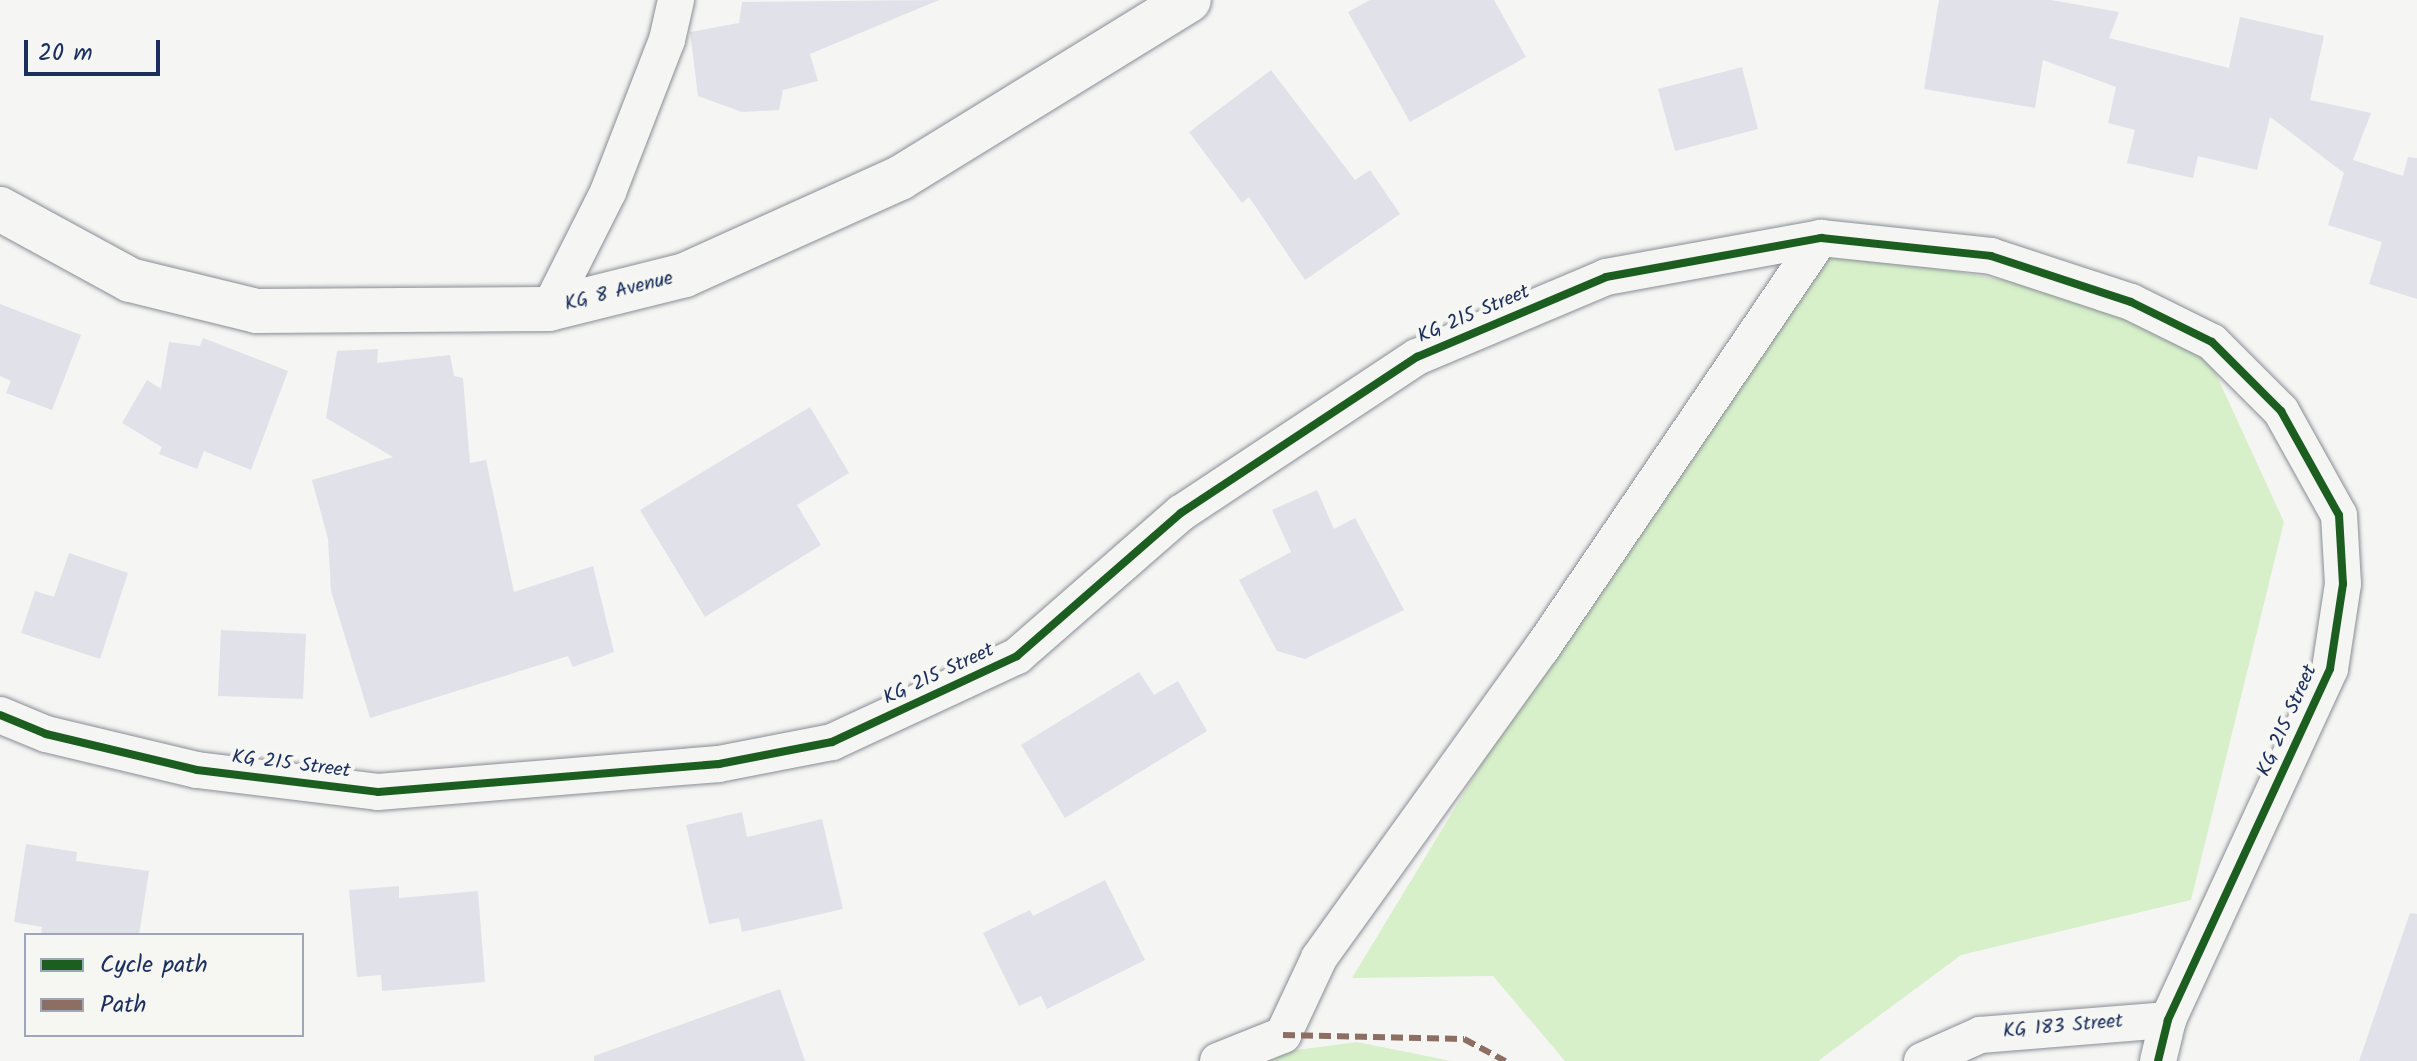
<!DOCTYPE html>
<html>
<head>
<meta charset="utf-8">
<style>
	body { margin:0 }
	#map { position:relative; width:2417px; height:1061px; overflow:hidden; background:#f5f5f3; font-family:Kalam,sans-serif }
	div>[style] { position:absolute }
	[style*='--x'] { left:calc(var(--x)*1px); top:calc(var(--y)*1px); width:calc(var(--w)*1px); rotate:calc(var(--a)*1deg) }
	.green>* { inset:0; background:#d7f0ca }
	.building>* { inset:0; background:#e1e1ea }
	.roads { filter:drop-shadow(0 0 2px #898d95) drop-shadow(0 0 2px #898d95) }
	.minor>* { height:36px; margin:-18px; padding:0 18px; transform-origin:18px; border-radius:18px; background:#f5f5f3 }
	.tertiary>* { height:44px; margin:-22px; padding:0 22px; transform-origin:22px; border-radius:22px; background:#f5f5f3 }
	.quiet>* { height:6px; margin-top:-3px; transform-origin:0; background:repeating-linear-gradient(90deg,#8d6e63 0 12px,transparent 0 18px) }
	.cycleway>* { height:8px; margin:-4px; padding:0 4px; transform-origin:4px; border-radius:4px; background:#1b5e20 }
	span { translate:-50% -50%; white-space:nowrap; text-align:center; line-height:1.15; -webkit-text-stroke:8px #f6f6f2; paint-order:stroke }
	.street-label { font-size:20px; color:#1b2f5e }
	.legend { position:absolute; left:24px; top:933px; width:280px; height:104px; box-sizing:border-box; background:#f6f6f2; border:2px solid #9ea6b7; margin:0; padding:10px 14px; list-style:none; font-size:24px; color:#1b2f5e }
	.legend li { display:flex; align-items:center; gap:16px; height:40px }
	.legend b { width:40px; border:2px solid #9ea6b7 }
	.scale { position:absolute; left:24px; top:40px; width:136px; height:36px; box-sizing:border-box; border:4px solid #1b2f5e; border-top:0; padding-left:10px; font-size:24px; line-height:28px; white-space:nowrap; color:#1b2f5e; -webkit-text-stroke:6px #f6f6f2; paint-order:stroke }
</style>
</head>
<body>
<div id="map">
	<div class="green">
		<i style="clip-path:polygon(1797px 243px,2188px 313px,2284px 522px,2191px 900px,1961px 955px,1818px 1061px,1565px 1061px,1493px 976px,1352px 978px)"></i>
		<i style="clip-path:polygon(1357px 1042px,1451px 1061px,1247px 1061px,1250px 1056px)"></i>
	</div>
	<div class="building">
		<i style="clip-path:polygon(939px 0,810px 54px,818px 81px,783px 90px,779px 110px,742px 112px,698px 96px,690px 32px,739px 23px,742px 2px)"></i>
		<i style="clip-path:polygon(1370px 0,1494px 0,1526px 57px,1410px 122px,1348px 12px)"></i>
		<i style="clip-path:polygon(1939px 0,2051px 0,2119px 12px,2109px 38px,2229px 68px,2240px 17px,2324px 36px,2310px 100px,2371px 113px,2353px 160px,2403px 176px,2408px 157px,2417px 158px,2417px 299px,2369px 284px,2382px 242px,2328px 225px,2344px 173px,2270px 117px,2257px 170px,2198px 156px,2193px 178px,2127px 163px,2135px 130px,2108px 123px,2116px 87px,2043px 60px,2035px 108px,1924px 89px)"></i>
		<i style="clip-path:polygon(1742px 67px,1758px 129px,1675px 151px,1658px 89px)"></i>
		<i style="clip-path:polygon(1271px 70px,1355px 180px,1370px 170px,1400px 214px,1305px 280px,1249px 197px,1242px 203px,1189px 132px)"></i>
		<i style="clip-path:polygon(0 304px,81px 335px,52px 410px,6px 393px,11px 381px,0 376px)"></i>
		<i style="clip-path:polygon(203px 338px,288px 371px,251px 470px,204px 451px,197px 469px,159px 454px,162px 447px,122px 423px,147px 380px,161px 389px,169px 342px,200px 346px)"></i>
		<i style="clip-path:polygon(378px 349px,377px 363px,450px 355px,454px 376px,463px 378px,470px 463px,486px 460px,514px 592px,593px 566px,614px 652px,573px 667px,568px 656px,370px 718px,331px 591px,328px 539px,312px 480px,393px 457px,326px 418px,337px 351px)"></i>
		<i style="clip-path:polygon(810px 407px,849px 473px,797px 505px,821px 545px,705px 617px,640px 510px)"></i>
		<i style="clip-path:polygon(1317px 490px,1334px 529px,1355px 518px,1404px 610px,1305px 659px,1277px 651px,1239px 580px,1291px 552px,1272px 510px)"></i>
		<i style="clip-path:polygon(69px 553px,128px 573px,100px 659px,21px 633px,35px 591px,54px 597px)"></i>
		<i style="clip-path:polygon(221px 630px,306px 634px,303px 699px,218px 696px)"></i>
		<i style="clip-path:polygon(1139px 672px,1154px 695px,1178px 681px,1207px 731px,1065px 818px,1021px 745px)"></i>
		<i style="clip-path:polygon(742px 812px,747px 837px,822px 819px,843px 909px,742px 932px,739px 918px,709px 924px,686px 825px)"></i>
		<i style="clip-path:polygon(26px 844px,77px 852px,76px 861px,149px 871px,139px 935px,41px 935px,42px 927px,14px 922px)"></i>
		<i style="clip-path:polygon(1105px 880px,1145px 960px,1047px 1009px,1041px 996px,1019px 1006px,983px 933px,1030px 910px,1033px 916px)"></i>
		<i style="clip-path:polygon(399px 886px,399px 898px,478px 891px,485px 982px,382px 991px,381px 975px,357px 977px,349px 890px)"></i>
		<i style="clip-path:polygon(2410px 913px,2417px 914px,2417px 1061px,2359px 1061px)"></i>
		<i style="clip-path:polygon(780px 989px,805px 1061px,594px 1061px,594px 1056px)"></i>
	</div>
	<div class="roads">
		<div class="minor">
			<i style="--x:549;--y:309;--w:131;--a:-63.2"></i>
			<i style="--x:608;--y:192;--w:163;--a:-68.8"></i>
			<i style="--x:667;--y:40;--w:41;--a:-77.3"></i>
			<i style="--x:0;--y:715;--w:50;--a:22.4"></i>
			<i style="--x:46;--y:734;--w:155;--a:13.4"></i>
			<i style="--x:197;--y:770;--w:182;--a:6.9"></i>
			<i style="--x:378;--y:792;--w:342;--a:-4.7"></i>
			<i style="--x:719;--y:764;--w:115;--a:-11"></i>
			<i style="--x:832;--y:742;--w:204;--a:-24.9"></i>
			<i style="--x:1017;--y:656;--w:218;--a:-41.1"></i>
			<i style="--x:1181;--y:513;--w:283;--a:-33.5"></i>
			<i style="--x:1417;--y:357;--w:205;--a:-22.9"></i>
			<i style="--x:1606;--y:277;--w:219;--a:-10.3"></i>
			<i style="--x:1821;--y:238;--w:171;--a:6"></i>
			<i style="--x:1991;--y:256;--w:147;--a:18.2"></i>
			<i style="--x:2131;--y:302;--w:90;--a:26.3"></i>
			<i style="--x:2212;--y:342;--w:98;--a:45"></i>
			<i style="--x:2281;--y:411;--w:119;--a:60.9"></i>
			<i style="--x:2339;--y:515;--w:69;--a:86.7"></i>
			<i style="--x:2343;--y:584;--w:86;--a:98.7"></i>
			<i style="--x:2330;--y:669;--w:387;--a:114.8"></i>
			<i style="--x:2168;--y:1020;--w:42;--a:103.7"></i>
			<i style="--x:1218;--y:1061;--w:70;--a:-21.8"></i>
			<i style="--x:1283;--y:1035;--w:85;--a:-64.9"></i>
			<i style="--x:1319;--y:958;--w:382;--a:-54.3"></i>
			<i style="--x:1542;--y:648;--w:496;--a:-55.8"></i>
			<i style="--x:1922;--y:1061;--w:64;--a:-24.1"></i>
			<i style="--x:1980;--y:1035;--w:189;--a:-4.6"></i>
		</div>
		<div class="tertiary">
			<i style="--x:0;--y:209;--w:148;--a:28.6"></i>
			<i style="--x:130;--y:280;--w:131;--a:13.7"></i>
			<i style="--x:257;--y:311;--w:292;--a:-0.4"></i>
			<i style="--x:549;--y:309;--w:140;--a:-14"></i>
			<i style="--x:685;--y:275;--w:236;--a:-24.3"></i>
			<i style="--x:900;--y:178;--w:339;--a:-31.6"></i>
		</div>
	</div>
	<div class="quiet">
		<i style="--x:1283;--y:1035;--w:181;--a:1.3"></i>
		<i style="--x:1464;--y:1039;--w:47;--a:28.2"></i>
	</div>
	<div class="cycleway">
		<i style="--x:0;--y:715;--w:50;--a:22.4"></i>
		<i style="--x:46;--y:734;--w:155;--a:13.4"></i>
		<i style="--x:197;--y:770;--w:182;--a:6.9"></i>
		<i style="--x:378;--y:792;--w:342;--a:-4.7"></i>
		<i style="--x:719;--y:764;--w:115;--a:-11"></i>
		<i style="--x:832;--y:742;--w:204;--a:-24.9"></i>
		<i style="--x:1017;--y:656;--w:218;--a:-41.1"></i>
		<i style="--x:1181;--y:513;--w:283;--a:-33.5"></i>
		<i style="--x:1417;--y:357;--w:205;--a:-22.9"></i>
		<i style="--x:1606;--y:277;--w:219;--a:-10.3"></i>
		<i style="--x:1821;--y:238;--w:171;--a:6"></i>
		<i style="--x:1991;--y:256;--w:147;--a:18.2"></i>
		<i style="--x:2131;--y:302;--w:90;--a:26.3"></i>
		<i style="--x:2212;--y:342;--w:98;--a:45"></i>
		<i style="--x:2281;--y:411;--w:119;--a:60.9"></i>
		<i style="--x:2339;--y:515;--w:69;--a:86.7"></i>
		<i style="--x:2343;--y:584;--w:86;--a:98.7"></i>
		<i style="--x:2330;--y:669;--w:387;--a:114.8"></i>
		<i style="--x:2168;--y:1020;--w:42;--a:103.7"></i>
	</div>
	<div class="street-label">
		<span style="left:619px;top:292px;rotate:-14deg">KG 8 Avenue</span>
		<span style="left:1474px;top:315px;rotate:-23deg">KG 215 Street</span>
		<span style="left:939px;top:675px;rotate:-25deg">KG 215 Street</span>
		<span style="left:2288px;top:721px;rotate:-66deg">KG 215 Street</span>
		<span style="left:291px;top:765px;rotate:7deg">KG 215 Street</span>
		<span style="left:2063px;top:1027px;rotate:-5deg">KG 183 Street</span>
	</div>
	<ul class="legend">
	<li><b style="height:10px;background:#1b5e20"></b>Cycle path</li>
	<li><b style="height:10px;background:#8d6e63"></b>Path</li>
	</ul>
	<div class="scale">20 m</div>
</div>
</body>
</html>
